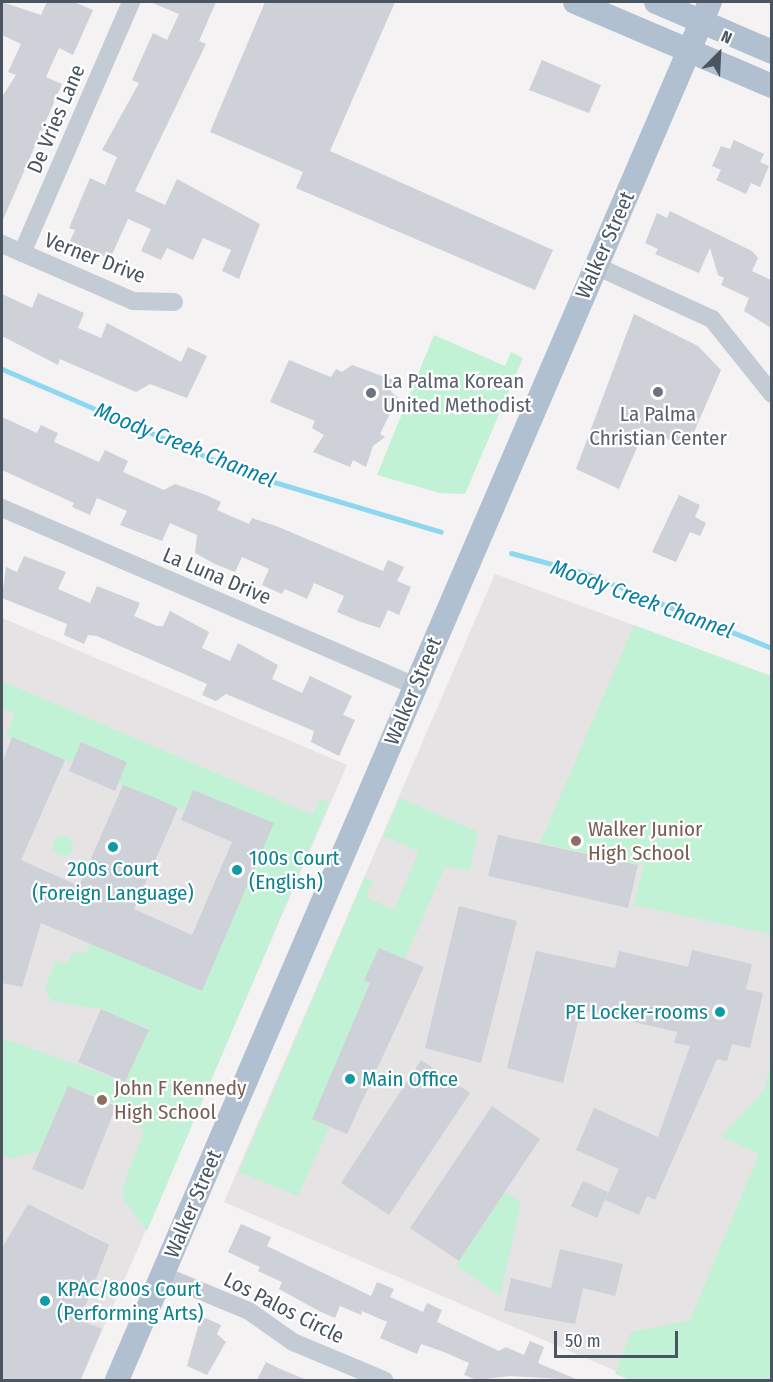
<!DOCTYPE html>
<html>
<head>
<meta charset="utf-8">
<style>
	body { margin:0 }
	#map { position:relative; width:773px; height:1382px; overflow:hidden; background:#f4f2f2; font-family:"Fira Sans Condensed",sans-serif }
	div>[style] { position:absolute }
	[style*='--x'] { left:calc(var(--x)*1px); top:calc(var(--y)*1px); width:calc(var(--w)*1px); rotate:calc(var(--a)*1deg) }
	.education>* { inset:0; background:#e5e3e4 }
	.green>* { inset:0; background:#c1f2d5 }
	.round { border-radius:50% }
	.stream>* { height:5px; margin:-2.5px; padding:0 2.5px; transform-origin:2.5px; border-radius:2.5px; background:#8dd8f0 }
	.building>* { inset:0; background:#ced1d7 }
	.minor>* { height:18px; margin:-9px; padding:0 9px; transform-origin:9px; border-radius:9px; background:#c3ccd4 }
	.major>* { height:24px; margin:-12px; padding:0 12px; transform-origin:12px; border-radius:12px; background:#b1c0d1 }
	.dots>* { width:16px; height:16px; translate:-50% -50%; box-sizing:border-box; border:3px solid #fff; border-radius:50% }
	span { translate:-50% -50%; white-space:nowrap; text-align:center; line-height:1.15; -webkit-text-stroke:4.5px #fff; paint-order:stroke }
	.street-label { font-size:21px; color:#495561 }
	.worship-label { font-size:21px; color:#5b616d }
	.left { translate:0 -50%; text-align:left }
	.education-label { font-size:21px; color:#785e54 }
	.culture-label { font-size:21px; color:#0d838f }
	.right { translate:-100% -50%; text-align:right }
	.water-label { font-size:22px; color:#087fa6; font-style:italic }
	.frame { position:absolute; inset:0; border:3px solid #495561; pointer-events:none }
	.north { position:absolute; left:689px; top:24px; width:60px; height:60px; -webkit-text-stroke:4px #fff; paint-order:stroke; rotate:24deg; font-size:16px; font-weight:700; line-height:24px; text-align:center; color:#495561 }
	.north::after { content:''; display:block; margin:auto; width:21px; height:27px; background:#495561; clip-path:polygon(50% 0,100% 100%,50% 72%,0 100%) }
	.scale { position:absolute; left:554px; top:1331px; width:124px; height:27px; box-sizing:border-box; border:3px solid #495561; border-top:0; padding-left:8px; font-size:18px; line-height:21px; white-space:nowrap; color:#495561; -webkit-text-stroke:4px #fff; paint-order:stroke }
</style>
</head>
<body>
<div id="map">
	<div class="education">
		<i style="clip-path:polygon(495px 574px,771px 676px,771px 1380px,637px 1380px,224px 1202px)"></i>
		<i style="clip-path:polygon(2px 618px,347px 765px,81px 1380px,2px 1380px)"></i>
	</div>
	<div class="green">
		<i style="clip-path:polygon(434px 335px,505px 366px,511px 352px,523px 358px,465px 494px,440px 493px,377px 475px)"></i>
		<i style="clip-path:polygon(634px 625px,771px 676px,771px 934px,633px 905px,644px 866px,540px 843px)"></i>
		<i style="clip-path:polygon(2px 681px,313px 815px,320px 799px,329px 803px,147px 1231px,124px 1200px,123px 1186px,144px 1132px,116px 1104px,68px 1086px,40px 1150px,12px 1159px,2px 1154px,2px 1038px,125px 1082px,149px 1029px,101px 1009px,51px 1001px,45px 988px,56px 960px,67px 964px,73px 952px,87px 953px,90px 943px,202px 991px,273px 823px,193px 790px,184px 811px,118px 783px,127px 762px,82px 742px,72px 763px,6px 735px,15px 714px,2px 708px)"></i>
		<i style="clip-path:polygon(400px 798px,478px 832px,470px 871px,445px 866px,405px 959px,379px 948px,364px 980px,370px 983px,313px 1119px,329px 1127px,298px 1196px,239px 1172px,365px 877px,373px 881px,366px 897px,394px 910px,419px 851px,383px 836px)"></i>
		<i class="round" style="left:53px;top:836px;width:20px;height:20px"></i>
		<i style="clip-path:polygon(771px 1061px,771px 1380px,630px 1380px,615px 1374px,631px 1332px,690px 1320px,759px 1154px,721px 1136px,764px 1091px)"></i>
		<i style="clip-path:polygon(505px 1192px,521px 1203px,500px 1296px,456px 1266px)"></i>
	</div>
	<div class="stream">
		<i style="--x:2;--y:369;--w:267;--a:23.2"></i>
		<i style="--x:247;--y:474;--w:202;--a:16.6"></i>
		<i style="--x:511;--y:553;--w:77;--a:15.1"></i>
		<i style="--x:585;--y:573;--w:201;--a:21.9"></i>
	</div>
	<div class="building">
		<i style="clip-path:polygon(2px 2px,41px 15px,47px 2px,74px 2px,93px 10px,73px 55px,59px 48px,46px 77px,62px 84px,2px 222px,2px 97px,16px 75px,8px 72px,21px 44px,2px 35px)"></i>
		<i style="clip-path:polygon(150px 2px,216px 2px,199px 41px,206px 44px,135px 191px,165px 205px,177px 179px,260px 224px,239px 279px,222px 271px,231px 250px,203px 238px,193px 260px,167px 248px,161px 260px,141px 251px,151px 229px,128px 219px,110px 259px,70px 241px,75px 230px,69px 228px,90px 178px,105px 185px,117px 157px,102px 150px,139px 83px,132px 80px,153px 33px,167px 40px,179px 14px)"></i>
		<i style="clip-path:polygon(265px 2px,395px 2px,330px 151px,553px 250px,535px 290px,296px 188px,303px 172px,210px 132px)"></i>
		<i style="clip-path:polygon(542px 60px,601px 85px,589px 113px,529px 90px)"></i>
		<i style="clip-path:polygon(734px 140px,764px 154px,760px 162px,769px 166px,760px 187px,751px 183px,746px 194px,716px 180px,721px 170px,712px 166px,721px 146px,730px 149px)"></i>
		<i style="clip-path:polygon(670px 211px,752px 251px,758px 258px,752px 271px,771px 280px,771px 328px,744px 311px,749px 298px,721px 285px,724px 278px,718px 275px,710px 248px,699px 273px,655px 254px,658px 249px,645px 243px,657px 213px,667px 218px)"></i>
		<i style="clip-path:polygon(38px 293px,84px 313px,78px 328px,101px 338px,107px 323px,181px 362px,188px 347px,207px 356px,187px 398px,150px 384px,136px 392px,60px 359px,58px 365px,2px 336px,2px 294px,32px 308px)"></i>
		<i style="clip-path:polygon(634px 314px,698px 346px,721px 370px,687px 448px,645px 429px,619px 489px,576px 469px)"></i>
		<i style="clip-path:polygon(289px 360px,331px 377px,336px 369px,342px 372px,352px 365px,399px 382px,391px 392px,398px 397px,380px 434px,385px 437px,373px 446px,366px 467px,353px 460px,350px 467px,313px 452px,324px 435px,312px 428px,315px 421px,270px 402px)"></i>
		<i style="clip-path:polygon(2px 417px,37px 433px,41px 425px,58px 433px,54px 442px,99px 462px,105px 450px,128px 461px,123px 472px,164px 490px,175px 484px,206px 495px,221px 502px,217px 510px,249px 524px,252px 518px,276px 526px,383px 571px,388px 560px,404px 567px,397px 581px,411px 587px,399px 615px,388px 610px,380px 628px,358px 621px,337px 612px,344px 596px,314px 583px,307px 599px,285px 589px,282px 594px,262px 585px,269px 569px,242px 557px,235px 572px,215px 564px,195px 553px,197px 535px,170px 523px,162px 541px,120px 525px,127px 511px,97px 498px,90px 515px,72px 507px,74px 503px,2px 470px)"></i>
		<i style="clip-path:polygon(679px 495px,700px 505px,695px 517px,706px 523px,700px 536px,690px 532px,676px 562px,652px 552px)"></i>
		<i style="clip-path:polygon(24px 556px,66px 572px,58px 589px,90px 603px,97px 586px,140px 603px,134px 616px,157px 626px,163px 626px,170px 611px,209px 632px,202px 648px,230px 661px,238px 643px,278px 665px,272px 679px,302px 693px,310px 676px,352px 696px,343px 715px,355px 720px,339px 756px,311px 742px,314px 731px,226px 694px,216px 701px,202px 695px,207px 684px,97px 636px,88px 635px,84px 644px,64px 635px,67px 624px,2px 598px,6px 567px,17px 572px)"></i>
		<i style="clip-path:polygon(12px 737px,65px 760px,21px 860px,79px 886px,123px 785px,151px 796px,178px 808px,134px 909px,192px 935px,232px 842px,181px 820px,193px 790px,274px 823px,202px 991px,41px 923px,22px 987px,2px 983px,2px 763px)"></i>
		<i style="clip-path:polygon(81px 742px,127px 762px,115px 791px,69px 771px)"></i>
		<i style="clip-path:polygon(498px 835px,638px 865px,628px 908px,488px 876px)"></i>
		<i style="clip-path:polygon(459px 906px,517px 921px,481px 1063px,425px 1048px)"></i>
		<i style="clip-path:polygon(379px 948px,424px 967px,347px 1134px,312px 1119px,370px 983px,364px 980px)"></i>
		<i style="clip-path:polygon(692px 950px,752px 964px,746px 989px,763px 993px,750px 1048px,732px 1044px,727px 1061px,717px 1059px,655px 1200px,647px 1196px,639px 1215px,605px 1200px,619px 1169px,576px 1150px,594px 1108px,658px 1137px,690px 1046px,674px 1043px,677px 1032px,581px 1010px,563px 1083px,507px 1068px,536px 951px,615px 968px,619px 951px,688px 967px)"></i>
		<i style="clip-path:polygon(101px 1009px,149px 1030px,125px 1082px,78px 1062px)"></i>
		<i style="clip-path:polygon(421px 1060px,470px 1093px,389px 1215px,341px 1183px)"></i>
		<i style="clip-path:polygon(68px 1086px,116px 1106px,83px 1190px,32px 1169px)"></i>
		<i style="clip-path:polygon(492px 1106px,540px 1139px,459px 1261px,410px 1228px)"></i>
		<i style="clip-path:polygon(583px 1181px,608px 1192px,597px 1218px,571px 1206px)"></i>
		<i style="clip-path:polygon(28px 1204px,109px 1245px,80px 1320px,102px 1329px,80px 1380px,2px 1380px,2px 1248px)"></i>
		<i style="clip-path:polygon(241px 1224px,271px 1237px,267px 1246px,371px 1296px,377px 1282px,394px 1289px,390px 1297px,423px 1312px,427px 1303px,442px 1310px,437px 1322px,499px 1351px,506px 1347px,524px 1355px,530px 1341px,544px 1347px,538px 1363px,578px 1380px,510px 1376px,477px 1380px,464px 1375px,469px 1363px,444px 1352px,421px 1344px,417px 1354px,380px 1338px,387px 1322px,362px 1311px,361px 1315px,340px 1306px,335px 1318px,319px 1311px,279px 1289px,282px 1282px,258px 1271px,260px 1267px,228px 1252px)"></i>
		<i style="clip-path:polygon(560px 1249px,623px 1264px,615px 1296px,583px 1288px,575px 1324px,504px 1311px,511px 1278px,551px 1288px)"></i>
		<i style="clip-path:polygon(201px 1316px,221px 1325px,217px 1334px,226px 1342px,207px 1375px,187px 1366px)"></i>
		<i style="clip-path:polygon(266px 1362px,278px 1368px,307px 1380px,257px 1380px)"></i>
	</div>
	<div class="minor">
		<i style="--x:2;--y:244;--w:143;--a:23.5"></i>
		<i style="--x:133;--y:301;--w:41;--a:1.4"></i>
		<i style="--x:22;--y:253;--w:274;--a:-66.5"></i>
		<i style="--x:596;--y:266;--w:128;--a:24.6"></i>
		<i style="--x:712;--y:319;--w:96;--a:51.3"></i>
		<i style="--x:2;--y:508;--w:450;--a:23.3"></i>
		<i style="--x:162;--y:1275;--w:94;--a:22.5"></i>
		<i style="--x:249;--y:1311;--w:54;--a:35.2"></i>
		<i style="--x:293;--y:1342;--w:99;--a:22.7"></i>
	</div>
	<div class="major">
		<i style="--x:575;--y:2;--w:214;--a:23.1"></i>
		<i style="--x:656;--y:2;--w:126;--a:23.3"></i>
		<i style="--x:117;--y:1380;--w:1500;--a:-66.72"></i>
	</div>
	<div class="dots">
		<i style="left:658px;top:392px;background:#6b7280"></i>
		<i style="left:371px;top:393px;background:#6b7280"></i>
		<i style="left:576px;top:841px;background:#8d6e63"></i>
		<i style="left:113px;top:847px;background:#0f9aa8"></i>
		<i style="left:237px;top:870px;background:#0f9aa8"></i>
		<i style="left:720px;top:1012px;background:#0f9aa8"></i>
		<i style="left:350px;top:1079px;background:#0f9aa8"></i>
		<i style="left:102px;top:1100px;background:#8d6e63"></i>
		<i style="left:45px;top:1301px;background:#0f9aa8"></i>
	</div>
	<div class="street-label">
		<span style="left:56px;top:119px;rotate:-67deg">De Vries Lane</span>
		<span style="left:605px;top:245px;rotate:-66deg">Walker Street</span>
		<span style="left:95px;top:258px;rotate:21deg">Verner Drive</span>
		<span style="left:217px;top:576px;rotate:23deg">La Luna Drive</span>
		<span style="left:413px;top:691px;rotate:-67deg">Walker Street</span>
		<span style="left:193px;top:1204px;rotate:-67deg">Walker Street</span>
		<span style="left:284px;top:1308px;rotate:27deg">Los Palos Circle</span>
	</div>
	<div class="worship-label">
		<span class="left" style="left:383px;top:393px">La Palma Korean<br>United Methodist</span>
		<span style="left:658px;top:426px">La Palma<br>Christian Center</span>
	</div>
	<div class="education-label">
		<span class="left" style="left:588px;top:841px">Walker Junior<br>High School</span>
		<span class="left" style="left:114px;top:1100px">John F Kennedy<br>High School</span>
	</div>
	<div class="culture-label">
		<span class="left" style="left:249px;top:870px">100s Court<br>(English)</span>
		<span style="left:113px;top:881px">200s Court<br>(Foreign Language)</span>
		<span class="right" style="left:708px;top:1012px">PE Locker-rooms</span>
		<span class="left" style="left:362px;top:1079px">Main Office</span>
		<span class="left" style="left:57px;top:1301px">KPAC/800s Court<br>(Performing Arts)</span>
	</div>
	<div class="water-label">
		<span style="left:185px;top:445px;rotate:22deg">Moody Creek Channel</span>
		<span style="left:642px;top:599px;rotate:20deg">Moody Creek Channel</span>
	</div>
	<div class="frame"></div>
	<div class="north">N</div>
	<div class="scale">50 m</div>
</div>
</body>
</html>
